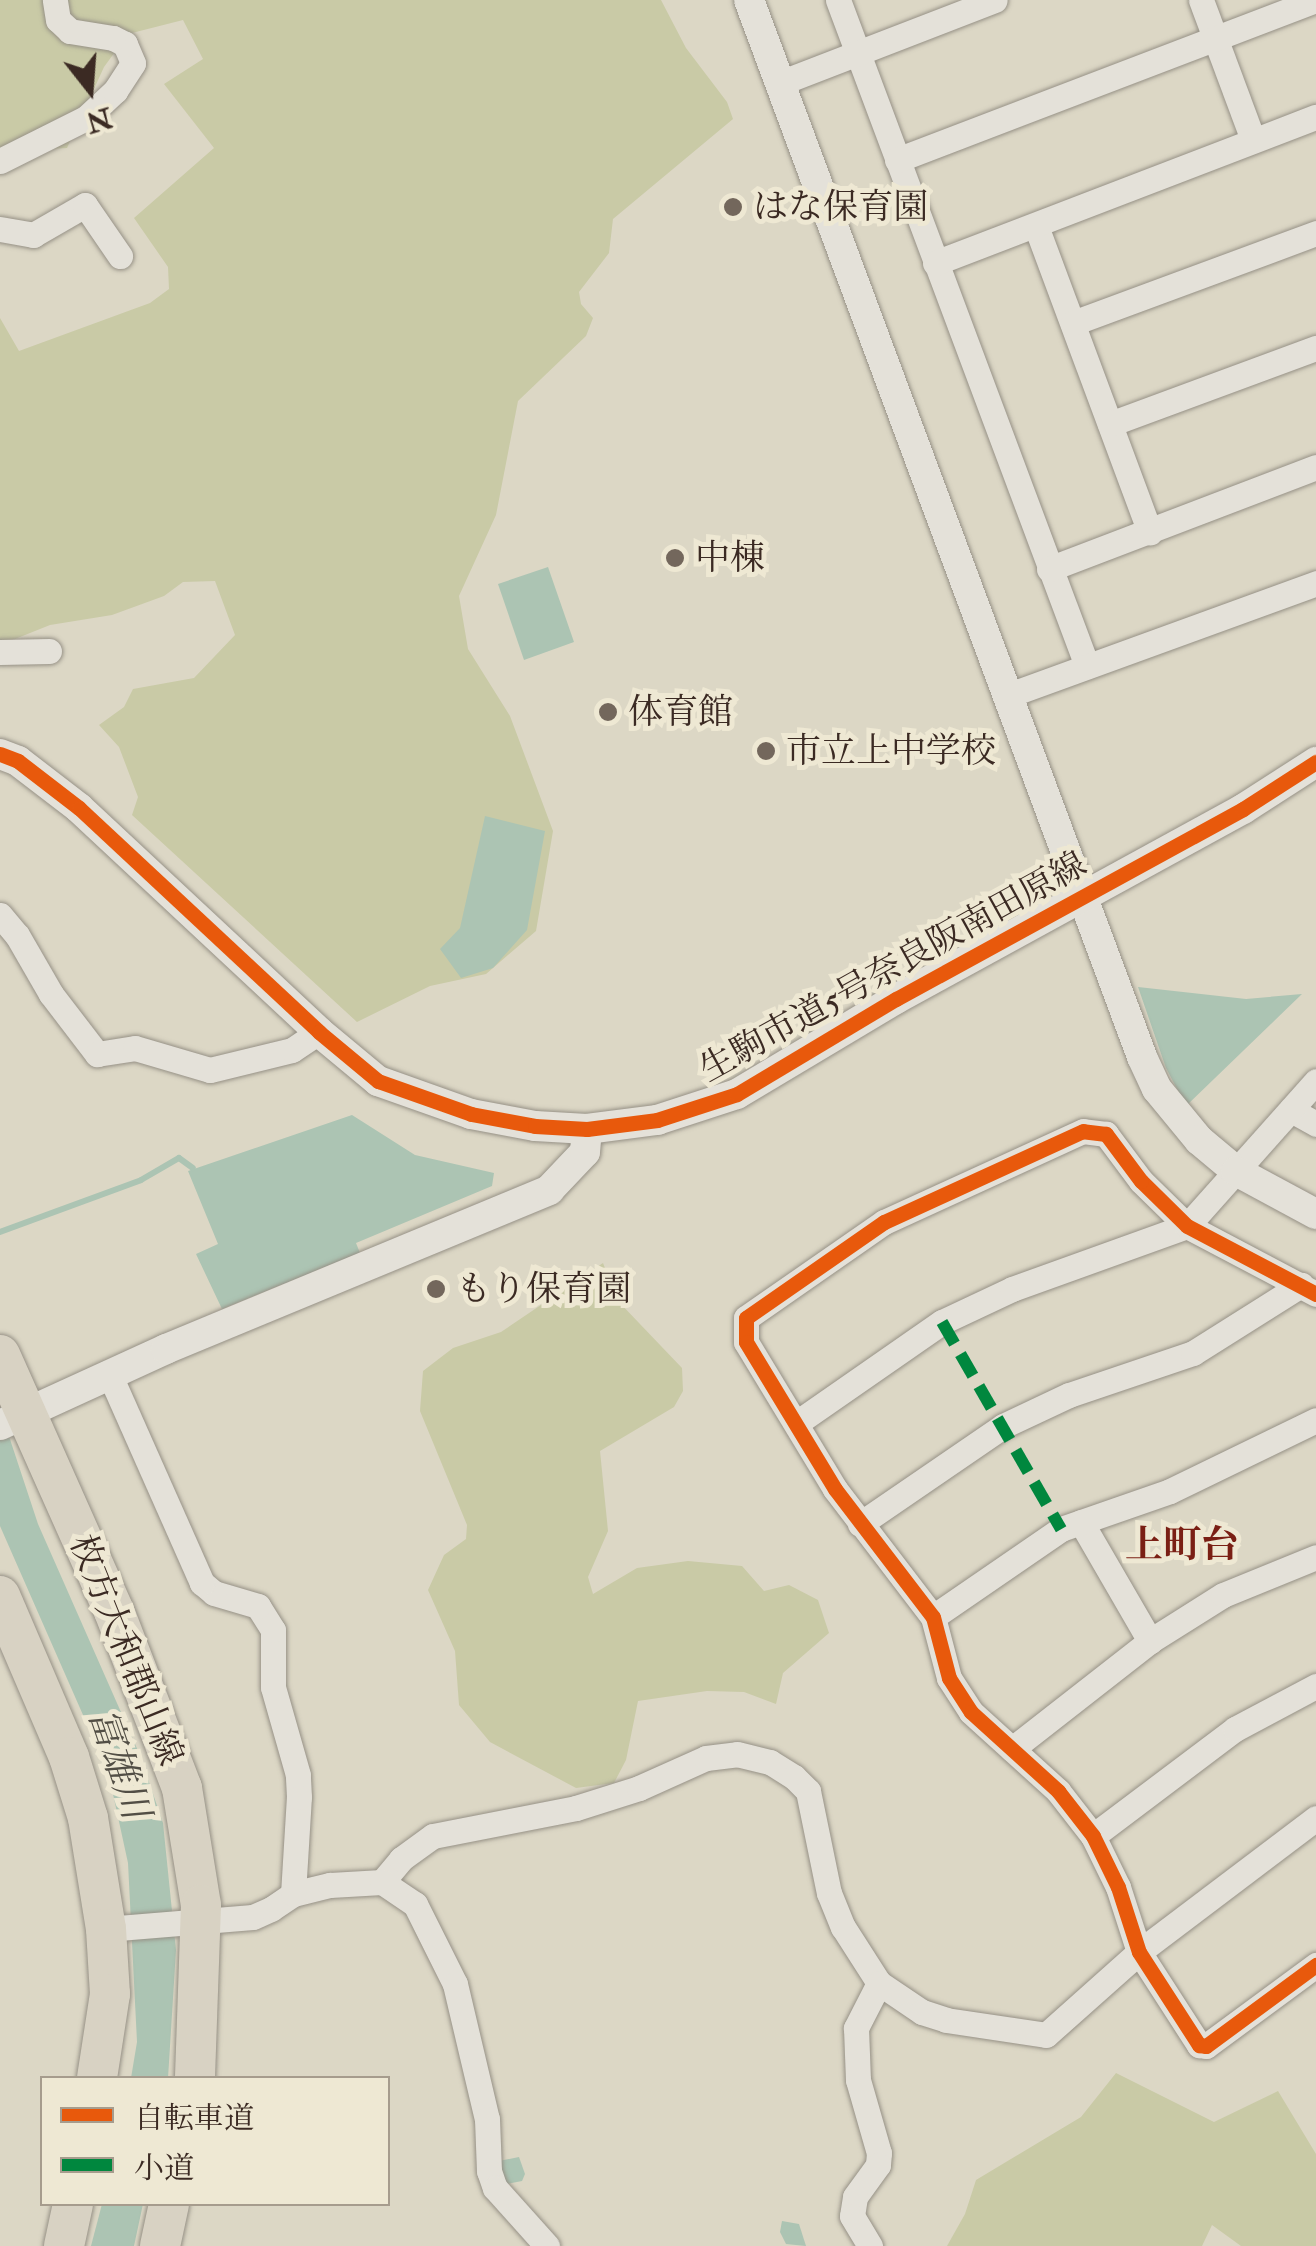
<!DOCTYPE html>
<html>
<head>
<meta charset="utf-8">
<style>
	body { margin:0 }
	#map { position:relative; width:1316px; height:2246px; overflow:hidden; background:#dcd7c5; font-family:"IM FELL Double Pica","Noto Serif JP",serif }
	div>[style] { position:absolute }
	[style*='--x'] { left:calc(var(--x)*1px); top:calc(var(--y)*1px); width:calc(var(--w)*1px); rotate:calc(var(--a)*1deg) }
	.green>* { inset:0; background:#c9caa6 }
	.water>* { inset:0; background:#acc4b3 }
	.stream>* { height:6px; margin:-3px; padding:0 3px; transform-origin:3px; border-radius:3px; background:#acc4b3 }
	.roads { filter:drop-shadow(0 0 2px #969186) drop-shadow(0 0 2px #969186) }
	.minor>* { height:25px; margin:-12.5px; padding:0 12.5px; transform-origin:12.5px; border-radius:12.5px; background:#e4e1d9 }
	.tertiary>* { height:30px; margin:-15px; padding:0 15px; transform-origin:15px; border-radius:15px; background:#e4e1d9 }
	.primary>* { height:40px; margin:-20px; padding:0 20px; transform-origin:20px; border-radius:20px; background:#d8d2c3 }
	.quiet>* { height:12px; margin-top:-6px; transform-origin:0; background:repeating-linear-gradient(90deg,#00873e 0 25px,transparent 0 37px) }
	.cycleway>* { height:15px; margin:-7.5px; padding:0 7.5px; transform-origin:7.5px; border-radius:7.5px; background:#e8590c }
	.dots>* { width:28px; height:28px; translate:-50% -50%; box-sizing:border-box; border:5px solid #eee8d3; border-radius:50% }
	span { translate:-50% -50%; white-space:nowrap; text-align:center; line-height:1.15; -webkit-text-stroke:10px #eee8d3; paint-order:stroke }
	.poi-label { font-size:35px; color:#3b2a23 }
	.left { translate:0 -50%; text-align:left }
	.street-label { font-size:35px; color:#3b2a23 }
	.neighbourhood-label { font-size:38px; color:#7a1f14; font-weight:700 }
	.water-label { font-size:38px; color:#524e45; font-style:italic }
	.legend { position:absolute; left:40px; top:2076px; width:350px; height:130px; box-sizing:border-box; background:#eee8d3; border:2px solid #a69c8d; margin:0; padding:12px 18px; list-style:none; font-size:30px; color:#3b2a23 }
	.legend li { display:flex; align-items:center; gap:20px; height:50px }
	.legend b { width:50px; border:2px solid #a69c8d }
	.north { position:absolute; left:40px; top:40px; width:100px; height:100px; -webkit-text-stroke:8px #eee8d3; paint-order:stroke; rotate:163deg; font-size:28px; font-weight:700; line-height:40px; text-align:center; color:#3b2a23 }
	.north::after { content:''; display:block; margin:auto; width:35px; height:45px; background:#3b2a23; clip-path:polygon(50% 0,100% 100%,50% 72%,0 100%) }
</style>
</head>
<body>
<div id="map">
	<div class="green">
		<i style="clip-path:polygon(0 0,661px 0,686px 48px,727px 102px,733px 119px,613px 219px,609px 253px,579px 292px,581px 304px,593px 318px,586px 336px,518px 401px,496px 515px,459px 596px,468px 649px,510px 716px,553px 831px,536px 931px,486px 974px,430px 986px,357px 1022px,132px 815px,138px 797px,119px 747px,99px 725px,124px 707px,133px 689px,194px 678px,235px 635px,215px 581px,183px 582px,164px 596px,112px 615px,50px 625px,0 645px,0 318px,19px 351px,150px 303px,169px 289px,168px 267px,134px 218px,214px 148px,164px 84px,203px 59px,183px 20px,128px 34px,104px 67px,67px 148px,0 151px)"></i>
		<i style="clip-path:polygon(603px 1263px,618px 1301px,682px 1368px,683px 1391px,674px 1407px,600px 1451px,608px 1531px,588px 1577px,593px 1594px,637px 1568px,688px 1561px,742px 1566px,764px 1591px,789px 1585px,818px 1600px,829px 1633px,783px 1673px,776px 1704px,744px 1692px,707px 1691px,638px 1701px,626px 1760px,614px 1783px,576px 1788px,490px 1742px,459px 1705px,455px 1651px,428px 1590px,444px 1555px,466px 1539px,467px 1525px,420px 1411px,423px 1371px,453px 1348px,501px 1332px)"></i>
		<i style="clip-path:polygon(1116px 2073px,1214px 2122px,1278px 2091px,1316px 2154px,1316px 2246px,1241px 2246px,1212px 2225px,1202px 2246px,947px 2246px,965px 2214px,976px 2180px,1081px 2117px)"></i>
	</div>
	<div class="water">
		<i style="clip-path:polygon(548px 567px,574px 642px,524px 660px,498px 584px)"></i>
		<i style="clip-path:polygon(485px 816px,545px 831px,527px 930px,493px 968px,461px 978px,440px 949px,460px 928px)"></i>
		<i style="clip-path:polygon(1138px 987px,1246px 999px,1302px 994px,1186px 1106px,1166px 1068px)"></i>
		<i style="clip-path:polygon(352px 1115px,415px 1155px,494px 1173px,492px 1186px,356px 1243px,360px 1253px,222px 1309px,196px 1254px,218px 1244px,188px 1171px)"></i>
		<i style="clip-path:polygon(0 1409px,38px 1524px,139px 1753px,163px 1823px,176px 1950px,168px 2078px,131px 2078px,137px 2042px,128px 1863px,113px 1794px,94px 1740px,0 1526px)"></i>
		<i style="clip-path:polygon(519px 2157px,525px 2174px,522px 2181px,506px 2184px,499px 2161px)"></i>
		<i style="clip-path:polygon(102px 2204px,143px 2204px,134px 2246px,91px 2246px)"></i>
		<i style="clip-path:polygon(782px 2221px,799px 2224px,806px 2246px,786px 2244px,780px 2232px)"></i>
	</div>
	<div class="stream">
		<i style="--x:0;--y:1232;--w:150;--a:-20.2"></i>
		<i style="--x:141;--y:1180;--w:44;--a:-30.1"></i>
		<i style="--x:179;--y:1158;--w:17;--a:36"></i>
	</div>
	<div class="roads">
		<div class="minor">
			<i style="--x:838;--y:0;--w:711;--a:69.5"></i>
			<i style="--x:1201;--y:0;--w:149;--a:69.6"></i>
			<i style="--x:780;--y:83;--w:230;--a:-21.1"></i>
			<i style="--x:897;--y:160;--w:448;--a:-20.9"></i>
			<i style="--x:0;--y:161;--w:96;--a:-26.6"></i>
			<i style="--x:86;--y:118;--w:40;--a:-43"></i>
			<i style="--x:115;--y:91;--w:33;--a:-57"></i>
			<i style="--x:133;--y:63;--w:21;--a:-113"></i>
			<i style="--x:125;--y:44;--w:13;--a:-153"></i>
			<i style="--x:113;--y:38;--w:44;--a:-170.8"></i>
			<i style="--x:70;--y:31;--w:16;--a:-137"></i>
			<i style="--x:58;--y:20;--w:20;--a:-99"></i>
			<i style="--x:1036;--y:226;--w:327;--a:69.6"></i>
			<i style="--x:0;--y:229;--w:34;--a:10"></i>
			<i style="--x:33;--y:235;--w:60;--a:-30"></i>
			<i style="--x:85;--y:205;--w:62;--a:55.5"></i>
			<i style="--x:935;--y:263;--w:408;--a:-21"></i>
			<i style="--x:1073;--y:323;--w:259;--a:-20.3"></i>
			<i style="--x:1110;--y:424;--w:220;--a:-20.3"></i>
			<i style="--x:1049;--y:569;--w:286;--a:-20.9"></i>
			<i style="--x:0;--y:652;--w:49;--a:-1.2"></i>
			<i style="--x:1009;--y:695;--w:327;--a:-20"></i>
			<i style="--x:0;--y:915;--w:26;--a:50"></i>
			<i style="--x:17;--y:935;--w:68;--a:60"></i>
			<i style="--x:51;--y:994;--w:76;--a:52.5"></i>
			<i style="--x:97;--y:1054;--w:38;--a:-9"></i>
			<i style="--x:135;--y:1048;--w:78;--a:16.3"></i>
			<i style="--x:210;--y:1070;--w:84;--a:-13.7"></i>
			<i style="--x:292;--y:1050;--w:32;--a:-34"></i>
			<i style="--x:1291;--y:1110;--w:29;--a:29"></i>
			<i style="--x:1316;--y:1294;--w:146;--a:-152.2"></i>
			<i style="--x:1187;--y:1226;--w:64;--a:-135.6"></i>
			<i style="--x:1141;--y:1181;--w:59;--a:-126.7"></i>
			<i style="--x:1106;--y:1134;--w:23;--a:-173"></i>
			<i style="--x:1083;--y:1131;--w:219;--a:155.4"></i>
			<i style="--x:884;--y:1222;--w:168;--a:145.2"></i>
			<i style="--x:746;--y:1318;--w:24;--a:90"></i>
			<i style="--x:746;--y:1342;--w:172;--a:58.8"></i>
			<i style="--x:835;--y:1489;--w:161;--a:52.6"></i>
			<i style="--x:933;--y:1617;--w:63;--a:75.3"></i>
			<i style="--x:949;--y:1678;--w:40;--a:57.1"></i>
			<i style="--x:971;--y:1712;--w:118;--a:42.2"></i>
			<i style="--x:1058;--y:1791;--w:57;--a:52.1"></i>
			<i style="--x:1093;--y:1836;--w:57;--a:63.9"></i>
			<i style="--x:1118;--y:1887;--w:68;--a:72.1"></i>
			<i style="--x:1139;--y:1952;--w:111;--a:57.2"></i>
			<i style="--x:1199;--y:2045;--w:7;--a:8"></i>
			<i style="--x:1206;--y:2046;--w:137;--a:-36.4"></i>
			<i style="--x:798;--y:1422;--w:175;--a:-34.8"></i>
			<i style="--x:942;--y:1322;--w:77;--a:-25.2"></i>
			<i style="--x:1012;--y:1289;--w:186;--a:-19.8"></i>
			<i style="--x:1187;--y:1226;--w:194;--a:-48.3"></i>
			<i style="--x:1081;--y:1522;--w:138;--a:59.9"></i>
			<i style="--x:860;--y:1524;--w:173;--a:-34.4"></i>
			<i style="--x:1003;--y:1426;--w:73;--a:-25.2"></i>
			<i style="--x:1069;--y:1395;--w:131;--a:-18.7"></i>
			<i style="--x:1193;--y:1353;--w:128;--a:-32.2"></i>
			<i style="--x:933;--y:1617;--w:155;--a:-34.5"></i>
			<i style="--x:1061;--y:1529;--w:115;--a:-19.2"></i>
			<i style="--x:1170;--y:1491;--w:162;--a:-25.9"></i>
			<i style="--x:1012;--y:1749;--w:175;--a:-38"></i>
			<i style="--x:1150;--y:1641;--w:86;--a:-32.2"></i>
			<i style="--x:1223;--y:1595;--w:100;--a:-22.2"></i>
			<i style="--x:1093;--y:1836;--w:178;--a:-37"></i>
			<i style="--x:1235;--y:1729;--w:92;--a:-28"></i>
			<i style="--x:382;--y:1882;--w:30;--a:-50"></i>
			<i style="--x:401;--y:1859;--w:39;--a:-36"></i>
			<i style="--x:433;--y:1836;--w:146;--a:-11.1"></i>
			<i style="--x:576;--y:1808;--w:66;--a:-17.6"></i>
			<i style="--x:639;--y:1788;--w:73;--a:-24.1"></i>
			<i style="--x:706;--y:1758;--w:31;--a:-7"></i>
			<i style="--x:737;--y:1754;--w:34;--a:14"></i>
			<i style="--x:770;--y:1762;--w:28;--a:32"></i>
			<i style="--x:794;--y:1777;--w:20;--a:45"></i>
			<i style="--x:808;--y:1791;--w:104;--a:78.4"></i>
			<i style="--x:829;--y:1893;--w:37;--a:68"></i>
			<i style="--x:843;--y:1927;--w:67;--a:57.3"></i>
			<i style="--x:879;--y:1983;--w:51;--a:117.1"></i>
			<i style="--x:856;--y:2028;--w:52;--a:87.8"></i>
			<i style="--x:858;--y:2080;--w:76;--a:74"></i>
			<i style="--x:879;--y:2153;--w:12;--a:95"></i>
			<i style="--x:878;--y:2165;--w:39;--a:126"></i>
			<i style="--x:855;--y:2197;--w:19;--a:99"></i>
			<i style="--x:852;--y:2216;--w:35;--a:59"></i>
			<i style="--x:293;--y:1894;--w:38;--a:-14"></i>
			<i style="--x:330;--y:1885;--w:52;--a:-3.3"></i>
			<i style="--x:382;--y:1882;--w:40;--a:34"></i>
			<i style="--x:415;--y:1904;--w:89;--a:63.4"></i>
			<i style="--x:455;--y:1984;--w:139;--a:76.7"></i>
			<i style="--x:487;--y:2119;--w:52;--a:87.8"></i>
			<i style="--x:489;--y:2171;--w:18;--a:71"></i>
			<i style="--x:495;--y:2188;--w:78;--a:48.1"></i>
			<i style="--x:106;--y:1929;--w:147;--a:-4.7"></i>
			<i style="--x:253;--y:1917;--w:20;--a:-24"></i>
			<i style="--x:271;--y:1909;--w:27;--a:-34"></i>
			<i style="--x:293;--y:1894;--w:97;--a:-86.5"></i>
			<i style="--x:299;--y:1797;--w:22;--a:-93"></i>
			<i style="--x:298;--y:1775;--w:91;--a:-105.9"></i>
			<i style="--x:273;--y:1687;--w:57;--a:-90"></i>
			<i style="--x:273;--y:1630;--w:28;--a:-122"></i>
			<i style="--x:258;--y:1606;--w:46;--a:-163.5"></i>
			<i style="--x:214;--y:1593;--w:16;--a:-140"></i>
			<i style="--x:202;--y:1583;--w:227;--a:-113.9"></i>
			<i style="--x:879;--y:1983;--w:52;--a:34"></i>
			<i style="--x:922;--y:2012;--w:25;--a:18"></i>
			<i style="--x:946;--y:2020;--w:101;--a:8.5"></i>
			<i style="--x:1046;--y:2035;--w:125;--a:-41.7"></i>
			<i style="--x:1139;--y:1952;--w:222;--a:-37.1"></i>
		</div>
		<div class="tertiary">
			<i style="--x:749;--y:0;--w:1128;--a:69.6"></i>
			<i style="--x:1142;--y:1057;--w:35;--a:65"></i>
			<i style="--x:1157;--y:1089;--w:66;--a:50.5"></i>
			<i style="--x:1199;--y:1140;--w:48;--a:40"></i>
			<i style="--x:1236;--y:1171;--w:91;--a:28.3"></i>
			<i style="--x:0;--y:754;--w:19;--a:21"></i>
			<i style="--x:18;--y:761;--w:77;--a:37.6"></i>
			<i style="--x:79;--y:808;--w:328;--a:43"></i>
			<i style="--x:319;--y:1032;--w:77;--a:39.7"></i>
			<i style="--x:378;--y:1081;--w:99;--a:19.5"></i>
			<i style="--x:471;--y:1114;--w:65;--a:10.6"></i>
			<i style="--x:535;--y:1126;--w:52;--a:3.3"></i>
			<i style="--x:587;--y:1129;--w:71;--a:-7.3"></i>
			<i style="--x:657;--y:1120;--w:84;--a:-18"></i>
			<i style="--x:737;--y:1094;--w:185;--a:-30.9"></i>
			<i style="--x:896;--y:999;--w:396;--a:-28.7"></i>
			<i style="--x:1243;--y:809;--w:87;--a:-32.8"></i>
			<i style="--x:0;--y:1425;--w:183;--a:-24.6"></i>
			<i style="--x:166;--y:1349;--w:415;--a:-22.5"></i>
			<i style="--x:549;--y:1190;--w:52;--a:-46.5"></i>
			<i style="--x:585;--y:1152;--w:23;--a:-85"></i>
		</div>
		<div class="primary">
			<i style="--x:0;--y:1355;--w:280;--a:66"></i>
			<i style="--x:114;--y:1611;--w:190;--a:69"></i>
			<i style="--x:182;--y:1788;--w:119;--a:80.8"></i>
			<i style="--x:201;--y:1905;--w:173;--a:92"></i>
			<i style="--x:0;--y:1596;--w:175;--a:66.8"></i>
			<i style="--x:69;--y:1757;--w:64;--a:72.7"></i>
			<i style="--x:88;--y:1818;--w:112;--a:80.8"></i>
			<i style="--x:106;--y:1929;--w:65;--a:86.5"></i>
			<i style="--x:110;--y:1994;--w:85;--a:98.8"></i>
			<i style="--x:64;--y:2246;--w:43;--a:-77.9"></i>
			<i style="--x:160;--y:2246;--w:43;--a:-77.9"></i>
		</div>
	</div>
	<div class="quiet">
		<i style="--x:942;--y:1322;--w:239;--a:60.1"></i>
	</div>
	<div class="cycleway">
		<i style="--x:0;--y:754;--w:19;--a:21"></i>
		<i style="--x:18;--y:761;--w:77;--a:37.6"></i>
		<i style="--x:79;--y:808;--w:328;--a:43"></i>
		<i style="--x:319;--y:1032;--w:77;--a:39.7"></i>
		<i style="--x:378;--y:1081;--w:99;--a:19.5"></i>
		<i style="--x:471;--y:1114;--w:65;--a:10.6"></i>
		<i style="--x:535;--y:1126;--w:52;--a:3.3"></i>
		<i style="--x:587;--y:1129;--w:71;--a:-7.3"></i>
		<i style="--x:657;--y:1120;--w:84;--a:-18"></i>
		<i style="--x:737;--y:1094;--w:185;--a:-30.9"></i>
		<i style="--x:896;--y:999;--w:396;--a:-28.7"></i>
		<i style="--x:1243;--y:809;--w:87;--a:-32.8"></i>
		<i style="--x:1316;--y:1294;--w:146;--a:-152.2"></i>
		<i style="--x:1187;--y:1226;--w:64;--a:-135.6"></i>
		<i style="--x:1141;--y:1181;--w:59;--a:-126.7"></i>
		<i style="--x:1106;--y:1134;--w:23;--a:-173"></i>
		<i style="--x:1083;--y:1131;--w:219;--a:155.4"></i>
		<i style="--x:884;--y:1222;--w:168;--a:145.2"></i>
		<i style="--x:746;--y:1318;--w:24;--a:90"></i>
		<i style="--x:746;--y:1342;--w:172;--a:58.8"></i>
		<i style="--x:835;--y:1489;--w:161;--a:52.6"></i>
		<i style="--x:933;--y:1617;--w:63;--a:75.3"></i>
		<i style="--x:949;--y:1678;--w:40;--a:57.1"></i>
		<i style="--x:971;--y:1712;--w:118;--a:42.2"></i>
		<i style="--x:1058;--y:1791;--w:57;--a:52.1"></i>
		<i style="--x:1093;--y:1836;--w:57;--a:63.9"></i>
		<i style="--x:1118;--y:1887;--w:68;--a:72.1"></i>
		<i style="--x:1139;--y:1952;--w:111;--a:57.2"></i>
		<i style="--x:1199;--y:2045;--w:7;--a:8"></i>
		<i style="--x:1206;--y:2046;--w:137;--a:-36.4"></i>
	</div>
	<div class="dots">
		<i style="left:733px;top:207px;background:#73675c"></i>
		<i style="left:675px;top:558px;background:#73675c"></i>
		<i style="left:608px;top:712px;background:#73675c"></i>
		<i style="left:766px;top:751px;background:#73675c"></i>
		<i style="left:436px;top:1289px;background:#73675c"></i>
	</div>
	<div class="poi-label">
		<span class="left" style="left:753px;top:207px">はな保育園</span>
		<span class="left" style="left:695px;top:558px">中棟</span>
		<span class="left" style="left:628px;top:712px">体育館</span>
		<span class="left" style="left:786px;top:751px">市立上中学校</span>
		<span class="left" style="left:456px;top:1289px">もり保育園</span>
	</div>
	<div class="street-label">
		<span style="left:893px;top:967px;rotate:-29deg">生駒市道5号奈良阪南田原線</span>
		<span style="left:126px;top:1650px;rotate:68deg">枚方大和郡山線</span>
	</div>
	<div class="neighbourhood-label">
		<span style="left:1182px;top:1546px">上町台</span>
	</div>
	<div class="water-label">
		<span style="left:118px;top:1764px;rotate:71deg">富雄川</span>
	</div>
	<ul class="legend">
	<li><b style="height:12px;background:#e8590c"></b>自転車道</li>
	<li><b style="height:12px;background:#00873e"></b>小道</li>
	</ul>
	<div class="north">N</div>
</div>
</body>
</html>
